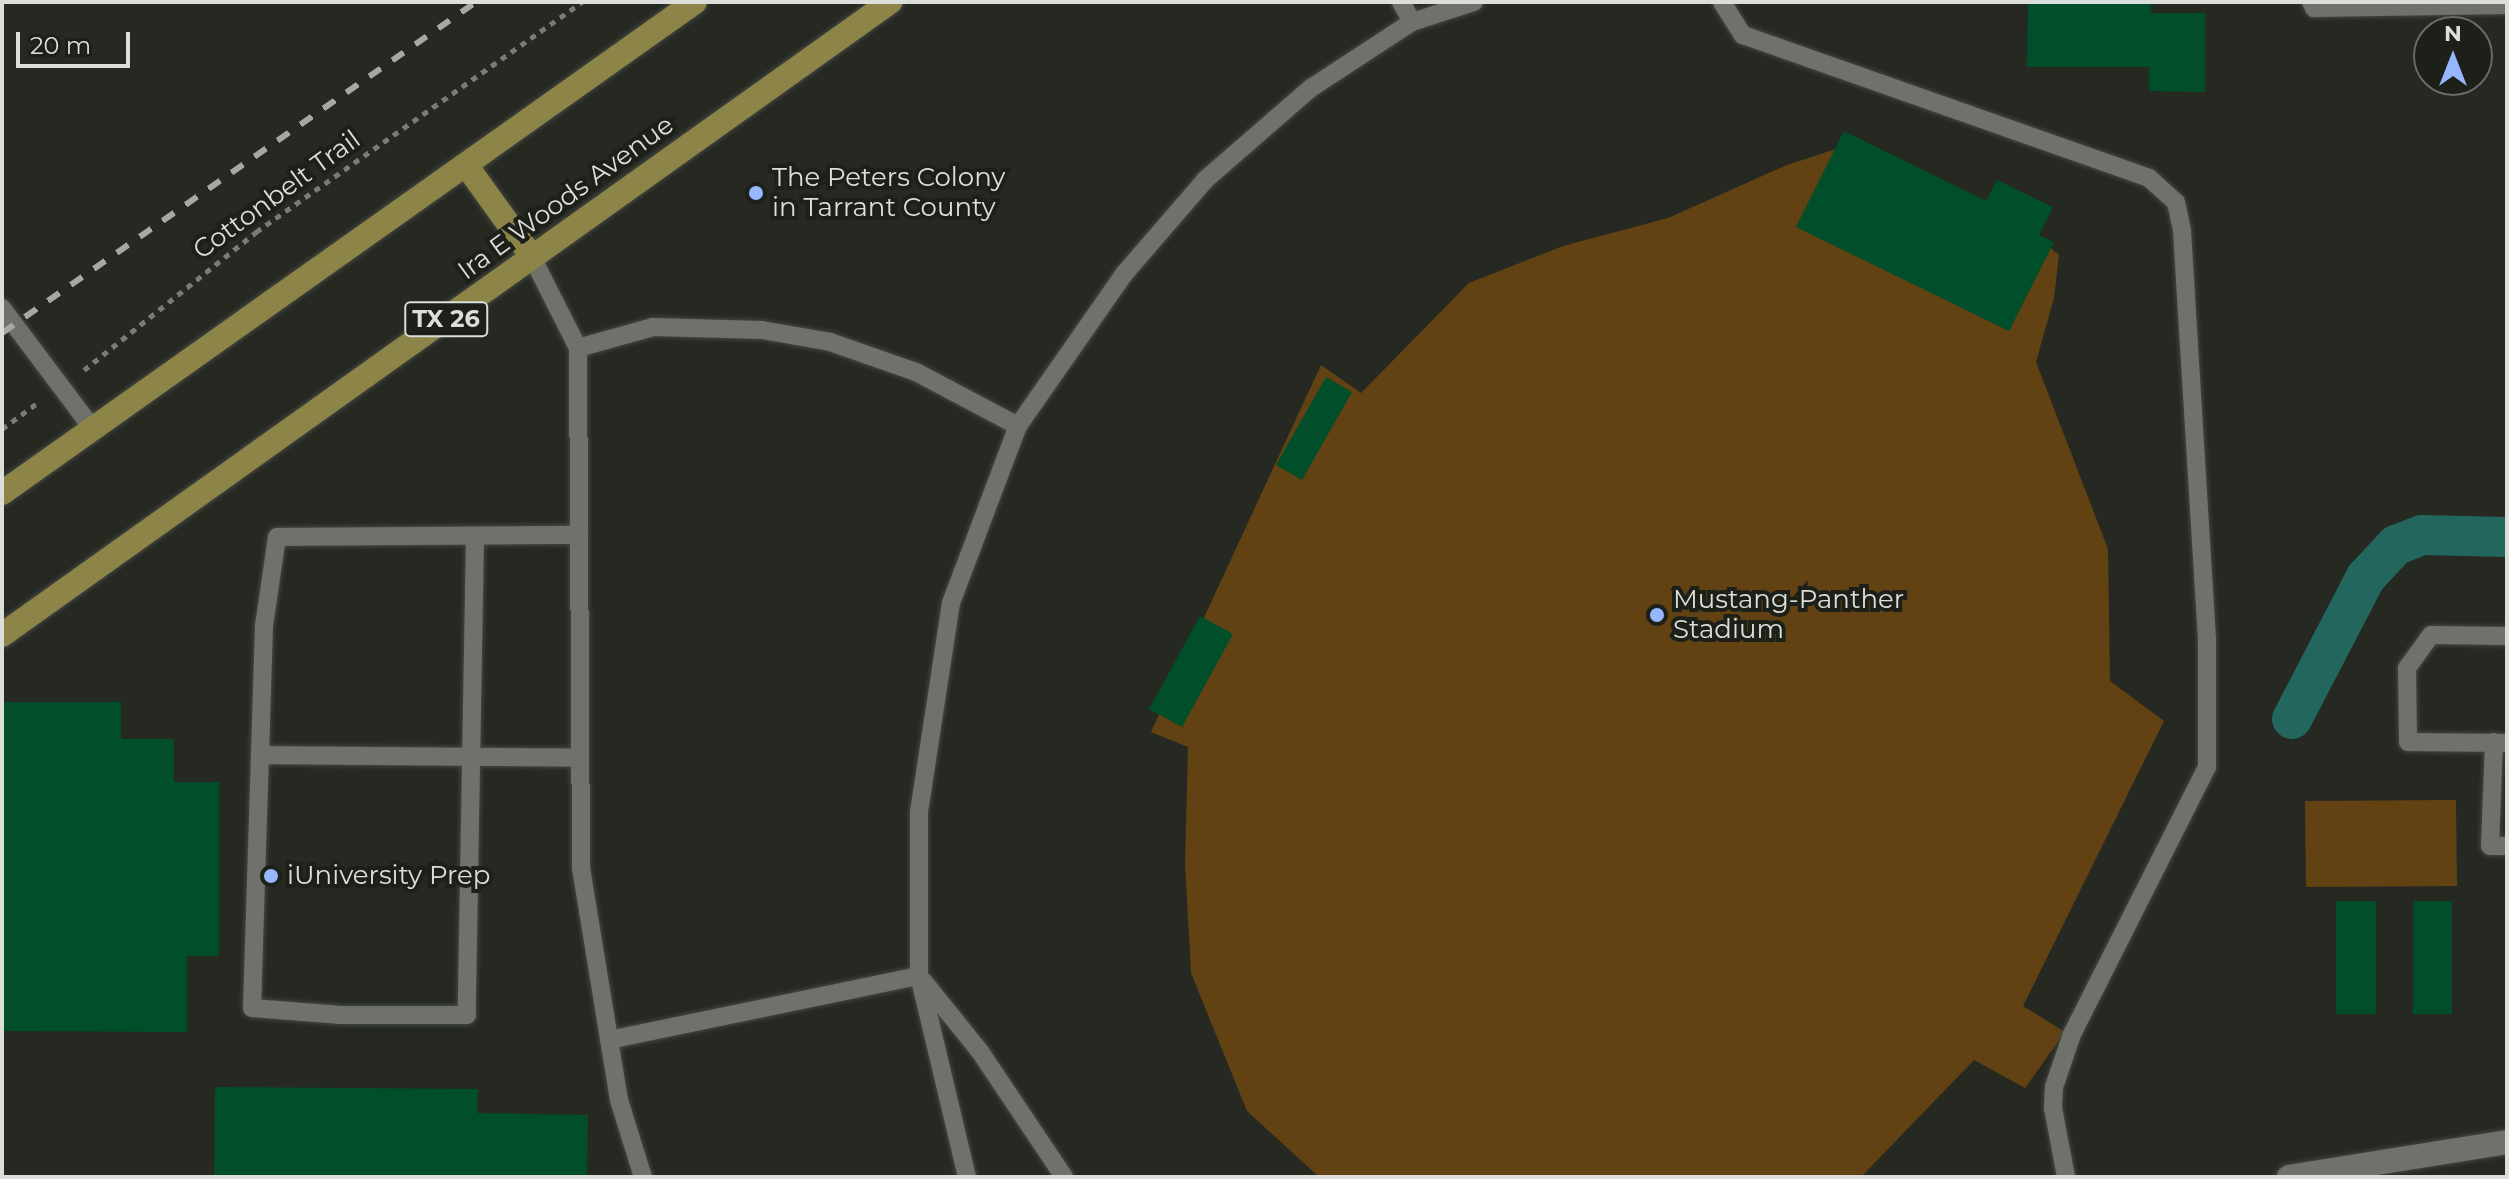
<!DOCTYPE html>
<html>
<head>
<meta charset="utf-8">
<style>
	body { margin:0 }
	#map { position:relative; width:2509px; height:1179px; overflow:hidden; background:#262922; font-family:Montserrat,sans-serif }
	div>[style] { position:absolute }
	[style*='--x'] { left:calc(var(--x)*1px); top:calc(var(--y)*1px); width:calc(var(--w)*1px); rotate:calc(var(--a)*1deg) }
	.green>* { inset:0; background:#624213 }
	.canal>* { height:40px; margin:-20px; padding:0 20px; transform-origin:20px; border-radius:20px; background:#23665d }
	.building>* { inset:0; background:#014e2a }
	.path>* { height:5px; margin-top:-2.5px; transform-origin:0; background:repeating-linear-gradient(90deg,#797c76 0 6px,transparent 0 12px) }
	.roads { filter:drop-shadow(0 0 2px #444742) drop-shadow(0 0 2px #444742) }
	.lane>* { height:18px; margin:-9px; padding:0 9px; transform-origin:9px; border-radius:9px; background:#6e726a }
	.secondary>* { height:24px; margin:-12px; padding:0 12px; transform-origin:12px; border-radius:12px; background:#6e726a }
	.primary>* { height:24px; margin:-12px; padding:0 12px; transform-origin:12px; border-radius:12px; background:#8d8547 }
	.rail>* { height:6px; margin-top:-3px; transform-origin:0; background:repeating-linear-gradient(90deg,#a6a8a3 0 14px,transparent 0 28px) }
	.dots>* { width:22px; height:22px; translate:-50% -50%; box-sizing:border-box; border:4px solid #1d2019; border-radius:50% }
	span { translate:-50% -50%; white-space:nowrap; text-align:center; line-height:1.15; -webkit-text-stroke:8px #1d2019; paint-order:stroke }
	.shield-label span { padding:2px 6px; background:#1d2019; border:2px solid; border-radius:6px; -webkit-text-stroke-width:0 }
	.shield-label { font-size:24px; color:#dcdeda; font-weight:700 }
	.poi-label { font-size:26px; color:#dcdeda }
	.left { translate:0 -50%; text-align:left }
	.street-label { font-size:26px; color:#dcdeda }
	.frame { position:absolute; inset:0; border:4px solid #dcdeda; pointer-events:none }
	.north { position:absolute; left:2413px; top:16px; width:80px; height:80px; box-sizing:border-box; background:#1d2019; border:2px solid #696c66; border-radius:50%; rotate:0deg; font-size:22px; font-weight:700; line-height:32px; text-align:center; color:#dcdeda }
	.north::after { content:''; display:block; margin:auto; width:28px; height:36px; background:#96b6fd; clip-path:polygon(50% 0,100% 100%,50% 72%,0 100%) }
	.scale { position:absolute; left:16px; top:32px; width:114px; height:36px; box-sizing:border-box; border:4px solid #dcdeda; border-top:0; padding-left:10px; font-size:24px; line-height:28px; white-space:nowrap; color:#dcdeda; -webkit-text-stroke:6px #1d2019; paint-order:stroke }
</style>
</head>
<body>
<div id="map">
	<div class="green">
		<i style="clip-path:polygon(1858px 142px,2025px 227px,2059px 255px,2054px 298px,2036px 362px,2108px 549px,2110px 681px,2164px 721px,2023px 1006px,2065px 1032px,2025px 1088px,1974px 1060px,1861px 1177px,1319px 1177px,1247px 1111px,1191px 973px,1185px 865px,1188px 747px,1151px 732px,1321px 365px,1361px 393px,1469px 283px,1563px 246px,1668px 218px,1787px 165px)"></i>
		<i style="clip-path:polygon(2456px 800px,2457px 886px,2306px 887px,2305px 801px)"></i>
	</div>
	<div class="canal">
		<i style="--x:2292;--y:719;--w:160;--a:-62.5"></i>
		<i style="--x:2366;--y:577;--w:44;--a:-46.8"></i>
		<i style="--x:2396;--y:545;--w:28;--a:-21"></i>
		<i style="--x:2422;--y:535;--w:85;--a:1.3"></i>
	</div>
	<div class="building">
		<i style="clip-path:polygon(2028px 2px,2151px 2px,2151px 13px,2205px 13px,2205px 92px,2149px 91px,2149px 67px,2027px 67px)"></i>
		<i style="clip-path:polygon(1844px 131px,1986px 201px,1997px 180px,2053px 207px,2039px 235px,2054px 242px,2009px 331px,1796px 227px)"></i>
		<i style="clip-path:polygon(1326px 377px,1352px 392px,1302px 480px,1276px 465px)"></i>
		<i style="clip-path:polygon(1200px 616px,1233px 634px,1182px 727px,1149px 709px)"></i>
		<i style="clip-path:polygon(2px 702px,121px 702px,121px 739px,174px 739px,174px 782px,219px 782px,219px 956px,187px 956px,187px 1032px,2px 1031px)"></i>
		<i style="clip-path:polygon(2336px 901px,2376px 901px,2376px 1014px,2336px 1014px)"></i>
		<i style="clip-path:polygon(2413px 901px,2452px 901px,2452px 1014px,2413px 1014px)"></i>
		<i style="clip-path:polygon(215px 1087px,478px 1089px,477px 1113px,588px 1115px,587px 1177px,214px 1177px)"></i>
	</div>
	<div class="path">
		<i style="--x:84;--y:370;--w:221;--a:-38.7"></i>
		<i style="--x:256;--y:232;--w:399;--a:-35.2"></i>
		<i style="--x:2;--y:429;--w:47;--a:-36.4"></i>
	</div>
	<div class="roads">
		<div class="lane">
			<i style="--x:1401;--y:2;--w:23;--a:61"></i>
			<i style="--x:1722;--y:2;--w:39;--a:58"></i>
			<i style="--x:1743;--y:35;--w:430;--a:19.4"></i>
			<i style="--x:2149;--y:178;--w:36;--a:42"></i>
			<i style="--x:2176;--y:202;--w:30;--a:78"></i>
			<i style="--x:2182;--y:231;--w:409;--a:86.5"></i>
			<i style="--x:2207;--y:639;--w:128;--a:90"></i>
			<i style="--x:2207;--y:767;--w:299;--a:116.8"></i>
			<i style="--x:2072;--y:1034;--w:56;--a:108.8"></i>
			<i style="--x:2054;--y:1087;--w:21;--a:93"></i>
			<i style="--x:2053;--y:1108;--w:70;--a:79.3"></i>
			<i style="--x:2311;--y:2;--w:7;--a:63"></i>
			<i style="--x:2314;--y:8;--w:193;--a:-0.9"></i>
			<i style="--x:532;--y:257;--w:102;--a:63.2"></i>
			<i style="--x:578;--y:348;--w:520;--a:89.67"></i>
			<i style="--x:581;--y:868;--w:235;--a:80.7"></i>
			<i style="--x:619;--y:1100;--w:81;--a:72.7"></i>
			<i style="--x:2;--y:308;--w:151;--a:53.1"></i>
			<i style="--x:578;--y:348;--w:78;--a:-15.6"></i>
			<i style="--x:653;--y:327;--w:109;--a:1.6"></i>
			<i style="--x:762;--y:330;--w:69;--a:10"></i>
			<i style="--x:830;--y:342;--w:91;--a:19.2"></i>
			<i style="--x:916;--y:372;--w:115;--a:27.9"></i>
			<i style="--x:475;--y:536;--w:479;--a:91"></i>
			<i style="--x:467;--y:1015;--w:126;--a:180"></i>
			<i style="--x:341;--y:1015;--w:89;--a:-175.5"></i>
			<i style="--x:252;--y:1008;--w:382;--a:-88.2"></i>
			<i style="--x:264;--y:626;--w:90;--a:-81.7"></i>
			<i style="--x:277;--y:537;--w:302;--a:-0.4"></i>
			<i style="--x:2507;--y:636;--w:76;--a:-179.2"></i>
			<i style="--x:2431;--y:635;--w:41;--a:126"></i>
			<i style="--x:2407;--y:668;--w:74;--a:89.2"></i>
			<i style="--x:2408;--y:742;--w:99;--a:0.6"></i>
			<i style="--x:2494;--y:742;--w:104;--a:92.2"></i>
			<i style="--x:2490;--y:846;--w:17;--a:0"></i>
			<i style="--x:260;--y:755;--w:320;--a:0.5"></i>
			<i style="--x:924;--y:982;--w:91;--a:51.2"></i>
			<i style="--x:981;--y:1053;--w:149;--a:56.2"></i>
			<i style="--x:609;--y:1040;--w:317;--a:-11.7"></i>
			<i style="--x:967;--y:1177;--w:207;--a:-103.4"></i>
			<i style="--x:919;--y:976;--w:164;--a:-90"></i>
			<i style="--x:919;--y:812;--w:211;--a:-81.3"></i>
			<i style="--x:951;--y:603;--w:189;--a:-69.3"></i>
			<i style="--x:1018;--y:426;--w:185;--a:-55.1"></i>
			<i style="--x:1124;--y:274;--w:124;--a:-49.2"></i>
			<i style="--x:1205;--y:180;--w:140;--a:-41"></i>
			<i style="--x:1311;--y:88;--w:121;--a:-33.2"></i>
			<i style="--x:1412;--y:22;--w:65;--a:-17.9"></i>
		</div>
		<div class="secondary">
			<i style="--x:2289;--y:1177;--w:221;--a:-9.1"></i>
		</div>
		<div class="primary">
			<i style="--x:466;--y:165;--w:113;--a:54.3"></i>
			<i style="--x:2;--y:493;--w:849;--a:-35.32"></i>
			<i style="--x:2;--y:635;--w:1091;--a:-35.48"></i>
		</div>
	</div>
	<div class="rail">
		<i style="--x:2;--y:333;--w:578;--a:-34.93"></i>
	</div>
	<div class="dots">
		<i style="left:756px;top:193px;background:#96b6fd"></i>
		<i style="left:1657px;top:615px;background:#96b6fd"></i>
		<i style="left:271px;top:876px;background:#96b6fd"></i>
	</div>
	<div class="shield-label">
		<span style="left:446px;top:319px">TX 26</span>
	</div>
	<div class="poi-label">
		<span class="left" style="left:772px;top:193px">The Peters Colony<br>in Tarrant County</span>
		<span class="left" style="left:1673px;top:615px">Mustang-Panther<br>Stadium</span>
		<span class="left" style="left:287px;top:876px">iUniversity Prep</span>
	</div>
	<div class="street-label">
		<span style="left:277px;top:195px;rotate:-36deg">Cottonbelt Trail</span>
		<span style="left:566px;top:198px;rotate:-36deg">Ira E Woods Avenue</span>
	</div>
	<div class="frame"></div>
	<div class="north">N</div>
	<div class="scale">20 m</div>
</div>
</body>
</html>
